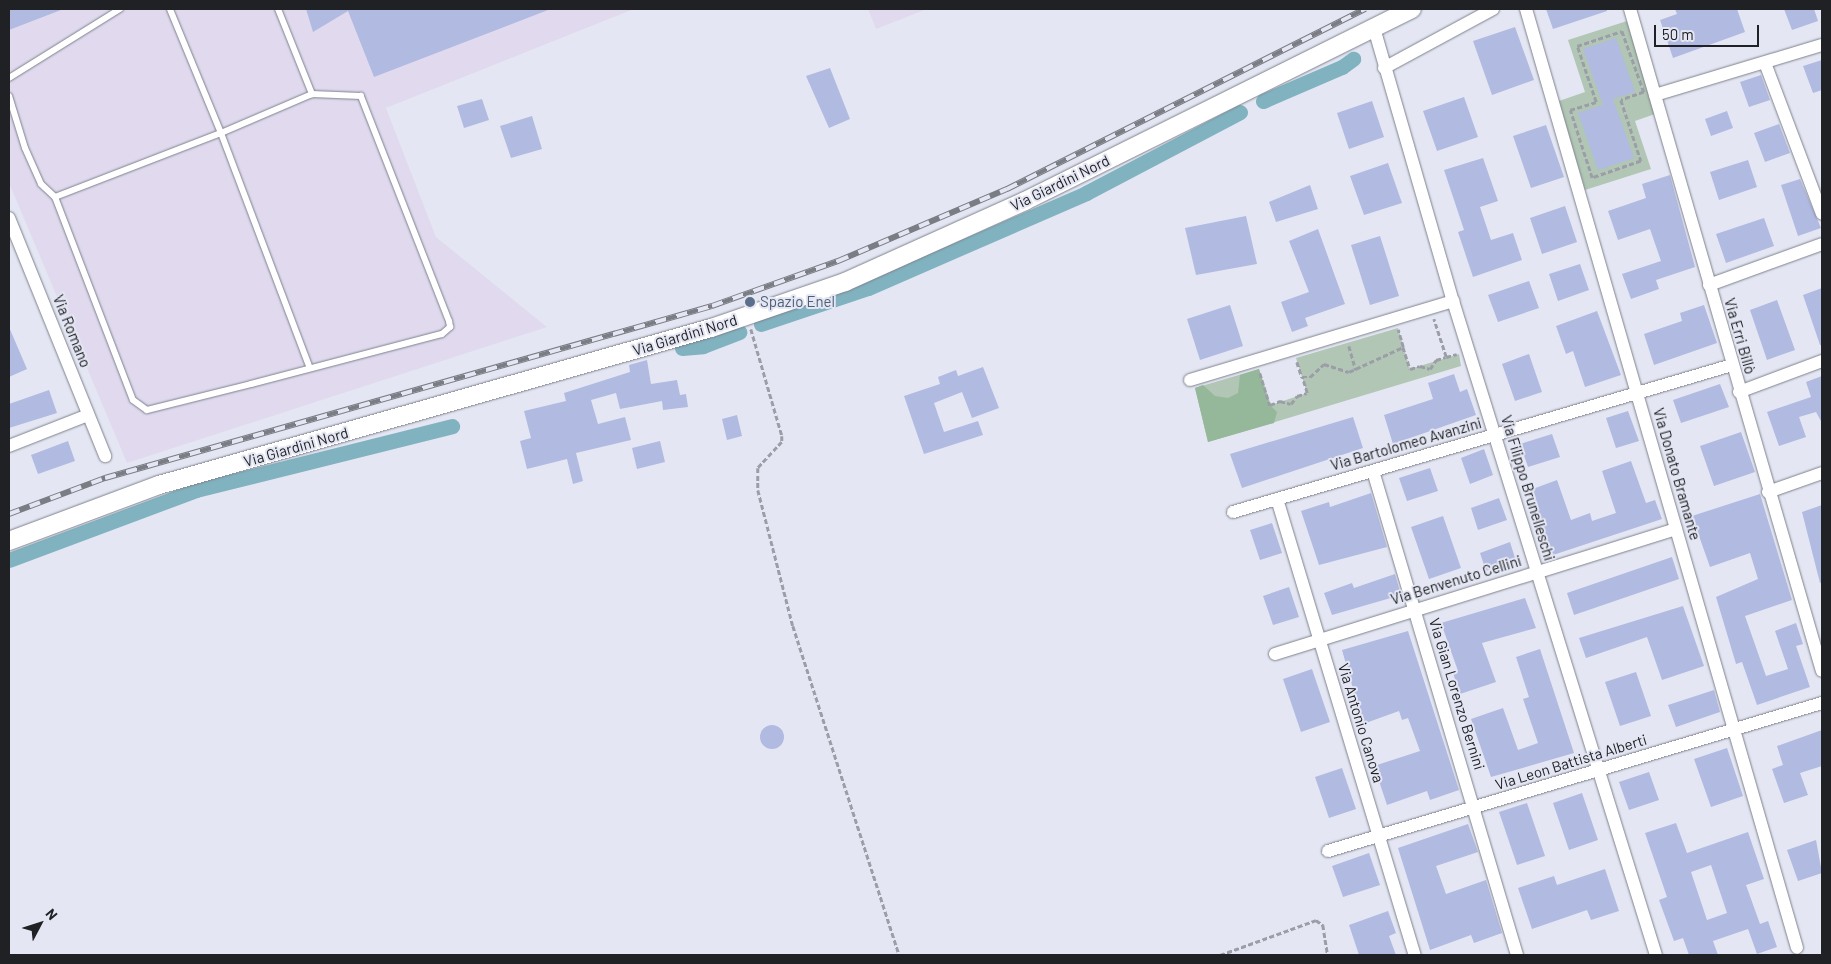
<!DOCTYPE html>
<html>
<head>
<meta charset="utf-8">
<style>
	body { margin:0 }
	#map { position:relative; width:1831px; height:964px; overflow:hidden; background:#e4e7f3; font-family:Barlow,sans-serif }
	div>[style] { position:absolute }
	[style*='--x'] { left:calc(var(--x)*1px); top:calc(var(--y)*1px); width:calc(var(--w)*1px); rotate:calc(var(--a)*1deg) }
	.industrial>* { inset:0; background:#e1daef }
	.green>* { inset:0; background:#b1c6b4 }
	.forest>* { inset:0; background:#95b79a }
	.canal>* { height:15px; margin:-7.5px; padding:0 7.5px; transform-origin:7.5px; border-radius:7.5px; background:#81b2c0 }
	.building>* { inset:0; background:#b1bae0 }
	.round { border-radius:50% }
	.path>* { height:2.5px; margin-top:-1.25px; transform-origin:0; background:repeating-linear-gradient(90deg,#9c9ea7 0 5px,transparent 0 7.5px) }
	.roads { filter:drop-shadow(0 0 1px #7e818c) drop-shadow(0 0 1px #7e818c) }
	.service>* { height:6px; margin:-3px; padding:0 3px; transform-origin:3px; border-radius:3px; background:#fff }
	.minor>* { height:12px; margin:-6px; padding:0 6px; transform-origin:6px; border-radius:6px; background:#fff }
	.secondary>* { height:18px; margin:-9px; padding:0 9px; transform-origin:9px; border-radius:9px; background:#fff }
	.rail>* { height:5.5px; margin-top:-2.75px; transform-origin:0; background:repeating-linear-gradient(90deg,#e4e7f3 0 11px,#7b7d85 0 22px); box-sizing:border-box; border-block:1px solid #7b7d85 }
	.dots>* { width:14px; height:14px; translate:-50% -50%; box-sizing:border-box; border:2px solid #e4e7f3; border-radius:50% }
	span { translate:-50% -50%; white-space:nowrap; text-align:center; line-height:1.15; -webkit-text-stroke:4px #e4e7f3; paint-order:stroke }
	.street-label { font-size:15px; color:#202125 }
	.service-label { font-size:15px; color:#4e5e75 }
	.left { translate:0 -50%; text-align:left }
	.frame { position:absolute; inset:0; border:10px solid #202125; pointer-events:none }
	.north { position:absolute; left:15px; top:899px; width:50px; height:50px; -webkit-text-stroke:4px #e4e7f3; paint-order:stroke; rotate:50deg; font-size:14px; font-weight:700; line-height:20px; text-align:center; color:#202125 }
	.north::after { content:''; display:block; margin:auto; width:18px; height:22px; background:#202125; clip-path:polygon(50% 0,100% 100%,50% 72%,0 100%) }
	.scale { position:absolute; left:1654px; top:25px; width:105px; height:22px; box-sizing:border-box; border:2px solid #202125; border-top:0; padding-left:6px; font-size:15px; line-height:18px; white-space:nowrap; color:#202125; -webkit-text-stroke:4px #e4e7f3; paint-order:stroke }
</style>
</head>
<body>
<div id="map">
	<div class="industrial">
		<i style="clip-path:polygon(9px 9px,634px 9px,386px 108px,436px 237px,547px 327px,127px 463px,9px 183px)"></i>
		<i style="clip-path:polygon(868px 9px,927px 9px,876px 29px)"></i>
	</div>
	<div class="green">
		<i style="clip-path:polygon(1627px 21px,1655px 114px,1635px 121px,1651px 169px,1585px 190px,1559px 101px,1585px 92px,1568px 40px)"></i>
		<i style="clip-path:polygon(1398px 328px,1410px 369px,1459px 354px,1461px 366px,1208px 442px,1195px 388px,1259px 369px,1271px 405px,1307px 393px,1296px 358px)"></i>
	</div>
	<div class="forest">
		<i style="clip-path:polygon(1259px 369px,1270px 405px,1277px 412px,1274px 423px,1208px 442px,1195px 388px,1203px 385px,1215px 396px,1228px 398px,1238px 393px,1240px 375px)"></i>
	</div>
	<div class="canal">
		<i style="--x:1263;--y:101;--w:86;--a:-23.3"></i>
		<i style="--x:1342;--y:67;--w:14;--a:-36"></i>
		<i style="--x:761;--y:324;--w:113;--a:-18.6"></i>
		<i style="--x:868;--y:288;--w:238;--a:-23.5"></i>
		<i style="--x:1086;--y:193;--w:174;--a:-27.7"></i>
		<i style="--x:682;--y:348;--w:21;--a:-5"></i>
		<i style="--x:703;--y:346;--w:39;--a:-21"></i>
		<i style="--x:9;--y:560;--w:200;--a:-20.5"></i>
		<i style="--x:196;--y:490;--w:264;--a:-14"></i>
	</div>
	<div class="building">
		<i style="clip-path:polygon(9px 9px,61px 9px,61px 10px,9px 30px)"></i>
		<i style="clip-path:polygon(306px 9px,548px 9px,548px 10px,374px 77px,348px 11px,313px 32px)"></i>
		<i style="clip-path:polygon(1546px 9px,1607px 9px,1607px 11px,1553px 29px)"></i>
		<i style="clip-path:polygon(1675px 9px,1737px 9px,1745px 32px,1673px 58px,1660px 20px,1677px 14px)"></i>
		<i style="clip-path:polygon(1784px 9px,1814px 9px,1818px 21px,1792px 30px)"></i>
		<i style="clip-path:polygon(1515px 27px,1534px 80px,1492px 95px,1473px 41px)"></i>
		<i style="clip-path:polygon(1616px 38px,1635px 92px,1613px 99px,1634px 158px,1598px 170px,1578px 113px,1603px 105px,1583px 49px)"></i>
		<i style="clip-path:polygon(1822px 60px,1822px 90px,1813px 93px,1803px 66px)"></i>
		<i style="clip-path:polygon(830px 68px,850px 119px,829px 128px,806px 76px)"></i>
		<i style="clip-path:polygon(1761px 75px,1770px 100px,1749px 107px,1740px 82px)"></i>
		<i style="clip-path:polygon(1464px 97px,1478px 137px,1437px 151px,1423px 111px)"></i>
		<i style="clip-path:polygon(482px 99px,489px 120px,464px 128px,457px 106px)"></i>
		<i style="clip-path:polygon(1372px 101px,1384px 137px,1349px 149px,1337px 113px)"></i>
		<i style="clip-path:polygon(1727px 111px,1733px 128px,1711px 136px,1705px 119px)"></i>
		<i style="clip-path:polygon(532px 116px,542px 149px,511px 158px,500px 126px)"></i>
		<i style="clip-path:polygon(1779px 124px,1790px 153px,1765px 162px,1754px 133px)"></i>
		<i style="clip-path:polygon(1546px 125px,1564px 177px,1531px 188px,1513px 136px)"></i>
		<i style="clip-path:polygon(1483px 158px,1498px 201px,1480px 207px,1491px 240px,1513px 233px,1522px 260px,1473px 277px,1458px 232px,1464px 230px,1444px 170px)"></i>
		<i style="clip-path:polygon(1748px 160px,1757px 187px,1719px 200px,1710px 172px)"></i>
		<i style="clip-path:polygon(1388px 163px,1402px 203px,1364px 215px,1350px 176px)"></i>
		<i style="clip-path:polygon(1670px 175px,1695px 267px,1656px 280px,1659px 289px,1631px 299px,1622px 274px,1661px 261px,1650px 229px,1618px 240px,1608px 211px,1646px 198px,1642px 184px)"></i>
		<i style="clip-path:polygon(1800px 179px,1821px 228px,1798px 236px,1781px 185px)"></i>
		<i style="clip-path:polygon(1310px 185px,1318px 209px,1276px 222px,1269px 202px)"></i>
		<i style="clip-path:polygon(1565px 206px,1577px 242px,1542px 254px,1530px 218px)"></i>
		<i style="clip-path:polygon(1246px 216px,1257px 264px,1196px 275px,1185px 228px)"></i>
		<i style="clip-path:polygon(1764px 218px,1774px 246px,1726px 263px,1716px 234px)"></i>
		<i style="clip-path:polygon(1318px 229px,1345px 304px,1305px 318px,1308px 326px,1292px 332px,1281px 302px,1309px 292px,1289px 241px)"></i>
		<i style="clip-path:polygon(1380px 236px,1399px 296px,1370px 305px,1351px 245px)"></i>
		<i style="clip-path:polygon(1580px 264px,1589px 290px,1558px 301px,1549px 274px)"></i>
		<i style="clip-path:polygon(1529px 281px,1539px 308px,1498px 322px,1488px 295px)"></i>
		<i style="clip-path:polygon(1822px 288px,1822px 345px,1820px 345px,1803px 295px)"></i>
		<i style="clip-path:polygon(1777px 300px,1795px 350px,1767px 360px,1750px 310px)"></i>
		<i style="clip-path:polygon(1230px 305px,1243px 346px,1200px 360px,1187px 319px)"></i>
		<i style="clip-path:polygon(1704px 305px,1717px 343px,1654px 365px,1644px 334px,1682px 321px,1680px 313px)"></i>
		<i style="clip-path:polygon(1597px 311px,1621px 375px,1585px 387px,1573px 351px,1566px 354px,1556px 326px)"></i>
		<i style="clip-path:polygon(9px 327px,27px 369px,9px 377px)"></i>
		<i style="clip-path:polygon(1529px 354px,1542px 392px,1515px 401px,1502px 364px)"></i>
		<i style="clip-path:polygon(647px 360px,651px 384px,677px 380px,680px 395px,686px 394px,688px 407px,663px 410px,662px 401px,620px 409px,616px 393px,591px 400px,598px 424px,625px 417px,631px 440px,576px 453px,583px 481px,573px 484px,567px 459px,527px 469px,520px 441px,531px 438px,524px 411px,566px 401px,564px 393px,630px 372px,629px 365px)"></i>
		<i style="clip-path:polygon(983px 367px,999px 408px,972px 418px,962px 392px,934px 403px,944px 432px,978px 421px,983px 435px,924px 454px,904px 396px,940px 384px,938px 377px,956px 370px,958px 376px)"></i>
		<i style="clip-path:polygon(1454px 374px,1460px 392px,1467px 389px,1476px 415px,1393px 444px,1384px 415px,1433px 399px,1428px 383px)"></i>
		<i style="clip-path:polygon(1822px 376px,1822px 423px,1816px 412px,1799px 417px,1806px 437px,1779px 446px,1767px 412px,1811px 397px,1806px 382px)"></i>
		<i style="clip-path:polygon(1720px 384px,1729px 407px,1681px 423px,1673px 400px)"></i>
		<i style="clip-path:polygon(49px 390px,57px 413px,9px 428px,9px 404px)"></i>
		<i style="clip-path:polygon(1628px 411px,1639px 441px,1616px 448px,1606px 418px)"></i>
		<i style="clip-path:polygon(737px 415px,742px 436px,727px 440px,722px 419px)"></i>
		<i style="clip-path:polygon(1353px 417px,1363px 448px,1242px 488px,1230px 454px)"></i>
		<i style="clip-path:polygon(1741px 432px,1755px 472px,1714px 486px,1700px 446px)"></i>
		<i style="clip-path:polygon(1552px 434px,1560px 457px,1528px 467px,1520px 444px)"></i>
		<i style="clip-path:polygon(68px 441px,75px 461px,38px 474px,31px 455px)"></i>
		<i style="clip-path:polygon(660px 441px,665px 462px,637px 469px,632px 448px)"></i>
		<i style="clip-path:polygon(1484px 449px,1493px 475px,1470px 484px,1461px 458px)"></i>
		<i style="clip-path:polygon(1631px 461px,1646px 503px,1655px 500px,1662px 519px,1553px 555px,1530px 490px,1557px 480px,1571px 520px,1590px 513px,1592px 521px,1616px 513px,1602px 471px)"></i>
		<i style="clip-path:polygon(1430px 468px,1438px 491px,1407px 501px,1399px 478px)"></i>
		<i style="clip-path:polygon(1371px 493px,1387px 547px,1319px 565px,1301px 511px,1329px 502px,1330px 507px)"></i>
		<i style="clip-path:polygon(1760px 494px,1792px 600px,1745px 616px,1766px 676px,1788px 669px,1775px 631px,1796px 623px,1803px 644px,1796px 646px,1810px 687px,1757px 705px,1742px 662px,1736px 664px,1716px 597px,1758px 579px,1750px 553px,1710px 567px,1692px 516px)"></i>
		<i style="clip-path:polygon(1499px 498px,1507px 520px,1478px 530px,1471px 508px)"></i>
		<i style="clip-path:polygon(1822px 505px,1822px 582px,1820px 583px,1802px 512px)"></i>
		<i style="clip-path:polygon(1443px 516px,1461px 568px,1429px 579px,1411px 527px)"></i>
		<i style="clip-path:polygon(1272px 523px,1282px 553px,1260px 560px,1250px 530px)"></i>
		<i style="clip-path:polygon(1510px 542px,1516px 561px,1486px 571px,1480px 553px)"></i>
		<i style="clip-path:polygon(1672px 557px,1679px 579px,1574px 615px,1567px 593px)"></i>
		<i style="clip-path:polygon(1395px 574px,1401px 595px,1332px 615px,1324px 593px,1352px 583px,1354px 588px)"></i>
		<i style="clip-path:polygon(1289px 587px,1299px 617px,1273px 625px,1263px 596px)"></i>
		<i style="clip-path:polygon(1525px 598px,1536px 628px,1482px 643px,1496px 682px,1460px 694px,1453px 673px,1458px 671px,1441px 623px)"></i>
		<i style="clip-path:polygon(1683px 606px,1704px 666px,1662px 680px,1647px 637px,1586px 658px,1579px 638px)"></i>
		<i style="clip-path:polygon(1408px 631px,1459px 790px,1430px 800px,1427px 791px,1387px 805px,1374px 766px,1420px 751px,1408px 718px,1402px 720px,1399px 711px,1363px 724px,1342px 650px)"></i>
		<i style="clip-path:polygon(1540px 649px,1574px 753px,1491px 777px,1471px 719px,1503px 708px,1518px 750px,1538px 743px,1523px 699px,1529px 697px,1516px 657px)"></i>
		<i style="clip-path:polygon(1312px 669px,1330px 722px,1301px 732px,1283px 679px)"></i>
		<i style="clip-path:polygon(1636px 672px,1651px 716px,1620px 726px,1605px 682px)"></i>
		<i style="clip-path:polygon(1714px 690px,1720px 712px,1676px 727px,1668px 705px)"></i>
		<i class="round" style="left:760px;top:725px;width:24px;height:24px"></i>
		<i style="clip-path:polygon(1822px 730px,1822px 766px,1800px 773px,1808px 795px,1784px 803px,1772px 769px,1783px 765px,1777px 746px)"></i>
		<i style="clip-path:polygon(1727px 748px,1743px 796px,1711px 807px,1694px 759px)"></i>
		<i style="clip-path:polygon(1342px 768px,1356px 809px,1329px 818px,1315px 777px)"></i>
		<i style="clip-path:polygon(1649px 772px,1659px 800px,1629px 810px,1619px 782px)"></i>
		<i style="clip-path:polygon(1582px 793px,1598px 840px,1569px 850px,1553px 803px)"></i>
		<i style="clip-path:polygon(1527px 803px,1545px 856px,1517px 865px,1499px 812px)"></i>
		<i style="clip-path:polygon(evenodd,1676px 823px,1687px 853px,1748px 832px,1764px 879px,1746px 885px,1760px 924px,1768px 921px,1777px 947px,1757px 954px,1748px 929px,1713px 941px,1718px 955px,1689px 955px,1683px 938px,1674px 941px,1659px 900px,1667px 897px,1645px 833px,1676px 823px,1711px 865px,1727px 913px,1707px 920px,1691px 872px,1711px 865px)"></i>
		<i style="clip-path:polygon(1468px 824px,1478px 852px,1436px 866px,1446px 894px,1486px 880px,1502px 933px,1474px 943px,1471px 935px,1430px 950px,1398px 848px)"></i>
		<i style="clip-path:polygon(1816px 840px,1822px 873px,1798px 881px,1787px 850px)"></i>
		<i style="clip-path:polygon(1369px 853px,1380px 885px,1343px 897px,1332px 866px)"></i>
		<i style="clip-path:polygon(1605px 869px,1619px 911px,1591px 920px,1587px 910px,1532px 929px,1518px 888px,1554px 876px,1557px 885px)"></i>
		<i style="clip-path:polygon(1388px 911px,1396px 933px,1389px 936px,1396px 955px,1359px 955px,1349px 925px)"></i>
	</div>
	<div class="path">
		<i style="--x:1622;--y:31;--w:65;--a:70.2"></i>
		<i style="--x:1644;--y:92;--w:24;--a:161"></i>
		<i style="--x:1621;--y:100;--w:64;--a:71.8"></i>
		<i style="--x:1641;--y:161;--w:52;--a:160.9"></i>
		<i style="--x:1592;--y:178;--w:71;--a:-107.9"></i>
		<i style="--x:1570;--y:110;--w:27;--a:-17"></i>
		<i style="--x:1596;--y:102;--w:59;--a:-108.7"></i>
		<i style="--x:1577;--y:46;--w:47;--a:-18.4"></i>
		<i style="--x:751;--y:329;--w:111;--a:73.8"></i>
		<i style="--x:782;--y:436;--w:6;--a:90"></i>
		<i style="--x:782;--y:442;--w:35;--a:133"></i>
		<i style="--x:758;--y:468;--w:22;--a:90"></i>
		<i style="--x:758;--y:490;--w:140;--a:75.6"></i>
		<i style="--x:793;--y:626;--w:346;--a:72.1"></i>
		<i style="--x:1349;--y:346;--w:25;--a:74"></i>
		<i style="--x:1403;--y:347;--w:23;--a:72"></i>
		<i style="--x:1410;--y:369;--w:10;--a:-17"></i>
		<i style="--x:1420;--y:366;--w:10;--a:17"></i>
		<i style="--x:1430;--y:369;--w:11;--a:-56"></i>
		<i style="--x:1436;--y:360;--w:10;--a:-17"></i>
		<i style="--x:1446;--y:357;--w:40;--a:-108"></i>
		<i style="--x:1446;--y:357;--w:11;--a:-15"></i>
		<i style="--x:1297;--y:362;--w:16;--a:72"></i>
		<i style="--x:1260;--y:373;--w:34;--a:73"></i>
		<i style="--x:1270;--y:405;--w:11;--a:-22"></i>
		<i style="--x:1280;--y:401;--w:11;--a:15"></i>
		<i style="--x:1291;--y:404;--w:10;--a:-53"></i>
		<i style="--x:1297;--y:396;--w:10;--a:-17"></i>
		<i style="--x:1307;--y:393;--w:17;--a:-107"></i>
		<i style="--x:1302;--y:377;--w:8;--a:0"></i>
		<i style="--x:1310;--y:377;--w:19;--a:-43"></i>
		<i style="--x:1324;--y:364;--w:26;--a:18"></i>
		<i style="--x:1349;--y:372;--w:60;--a:-24.8"></i>
		<i style="--x:1403;--y:347;--w:18;--a:-106"></i>
		<i style="--x:1220;--y:955;--w:102;--a:-20"></i>
		<i style="--x:1316;--y:920;--w:9;--a:36"></i>
		<i style="--x:1323;--y:925;--w:30;--a:81"></i>
	</div>
	<div class="roads">
		<div class="service">
			<i style="--x:278;--y:9;--w:92;--a:68.2"></i>
			<i style="--x:9;--y:78;--w:131;--a:-31.9"></i>
			<i style="--x:9;--y:96;--w:54;--a:72.9"></i>
			<i style="--x:25;--y:148;--w:39;--a:66"></i>
			<i style="--x:41;--y:184;--w:19;--a:43"></i>
			<i style="--x:55;--y:197;--w:178;--a:-21.1"></i>
			<i style="--x:221;--y:133;--w:134;--a:-112.4"></i>
			<i style="--x:55;--y:197;--w:217;--a:69"></i>
			<i style="--x:133;--y:400;--w:17;--a:36"></i>
			<i style="--x:147;--y:410;--w:107;--a:-14"></i>
			<i style="--x:251;--y:384;--w:197;--a:-14.7"></i>
			<i style="--x:442;--y:334;--w:11;--a:-41"></i>
			<i style="--x:450;--y:327;--w:6;--a:-99"></i>
			<i style="--x:449;--y:321;--w:242;--a:-111.4"></i>
			<i style="--x:361;--y:96;--w:49;--a:-177.7"></i>
			<i style="--x:312;--y:94;--w:99;--a:156.8"></i>
			<i style="--x:221;--y:133;--w:251;--a:69.3"></i>
		</div>
		<div class="minor">
			<i style="--x:1526;--y:9;--w:977;--a:73.9"></i>
			<i style="--x:1630;--y:9;--w:689;--a:73.83"></i>
			<i style="--x:1374;--y:28;--w:284;--a:73.9"></i>
			<i style="--x:1453;--y:301;--w:685;--a:72.76"></i>
			<i style="--x:1765;--y:63;--w:161;--a:69.3"></i>
			<i style="--x:1384;--y:68;--w:124;--a:-28.4"></i>
			<i style="--x:1655;--y:95;--w:174;--a:-16.7"></i>
			<i style="--x:9;--y:218;--w:257;--a:68"></i>
			<i style="--x:1709;--y:285;--w:120;--a:-19.9"></i>
			<i style="--x:1190;--y:380;--w:275;--a:-16.7"></i>
			<i style="--x:1739;--y:392;--w:89;--a:-20.5"></i>
			<i style="--x:9;--y:446;--w:85;--a:-21.4"></i>
			<i style="--x:1373;--y:471;--w:505;--a:73.43"></i>
			<i style="--x:1768;--y:492;--w:57;--a:-19.4"></i>
			<i style="--x:1277;--y:499;--w:476;--a:73.2"></i>
			<i style="--x:1233;--y:512;--w:520;--a:-16.41"></i>
			<i style="--x:1275;--y:654;--w:420;--a:-17.3"></i>
			<i style="--x:1328;--y:851;--w:516;--a:-16.68"></i>
		</div>
		<div class="secondary">
			<i style="--x:9;--y:541;--w:160;--a:-20.5"></i>
			<i style="--x:159;--y:485;--w:574;--a:-15.88"></i>
			<i style="--x:711;--y:328;--w:142;--a:-18.9"></i>
			<i style="--x:845;--y:282;--w:197;--a:-24.2"></i>
			<i style="--x:1025;--y:201;--w:432;--a:-26.4"></i>
		</div>
	</div>
	<div class="rail">
		<i style="--x:9;--y:514;--w:103;--a:-20.6"></i>
		<i style="--x:105;--y:478;--w:631;--a:-15.82"></i>
		<i style="--x:712;--y:306;--w:134;--a:-19.7"></i>
		<i style="--x:838;--y:261;--w:184;--a:-23.1"></i>
		<i style="--x:1007;--y:189;--w:401;--a:-26.7"></i>
	</div>
	<div class="dots">
		<i style="left:750px;top:302px;background:#5c6f8a"></i>
	</div>
	<div class="street-label">
		<span style="left:1060px;top:183px;rotate:-26deg">Via Giardini Nord</span>
		<span style="left:72px;top:331px;rotate:68deg">Via Romano</span>
		<span style="left:685px;top:335px;rotate:-17deg">Via Giardini Nord</span>
		<span style="left:1740px;top:336px;rotate:74deg">Via Erri Billò</span>
		<span style="left:1406px;top:444px;rotate:-16deg">Via Bartolomeo Avanzini</span>
		<span style="left:296px;top:447px;rotate:-16deg">Via Giardini Nord</span>
		<span style="left:1677px;top:474px;rotate:74deg">Via Donato Bramante</span>
		<span style="left:1528px;top:488px;rotate:73deg">Via Filippo Brunelleschi</span>
		<span style="left:1456px;top:580px;rotate:-17deg">Via Benvenuto Cellini</span>
		<span style="left:1457px;top:694px;rotate:73deg">Via Gian Lorenzo Bernini</span>
		<span style="left:1361px;top:723px;rotate:73deg">Via Antonio Canova</span>
		<span style="left:1571px;top:762px;rotate:-17deg">Via Leon Battista Alberti</span>
	</div>
	<div class="service-label">
		<span class="left" style="left:760px;top:302px">Spazio Enel</span>
	</div>
	<div class="frame"></div>
	<div class="north">N</div>
	<div class="scale">50 m</div>
</div>
</body>
</html>
